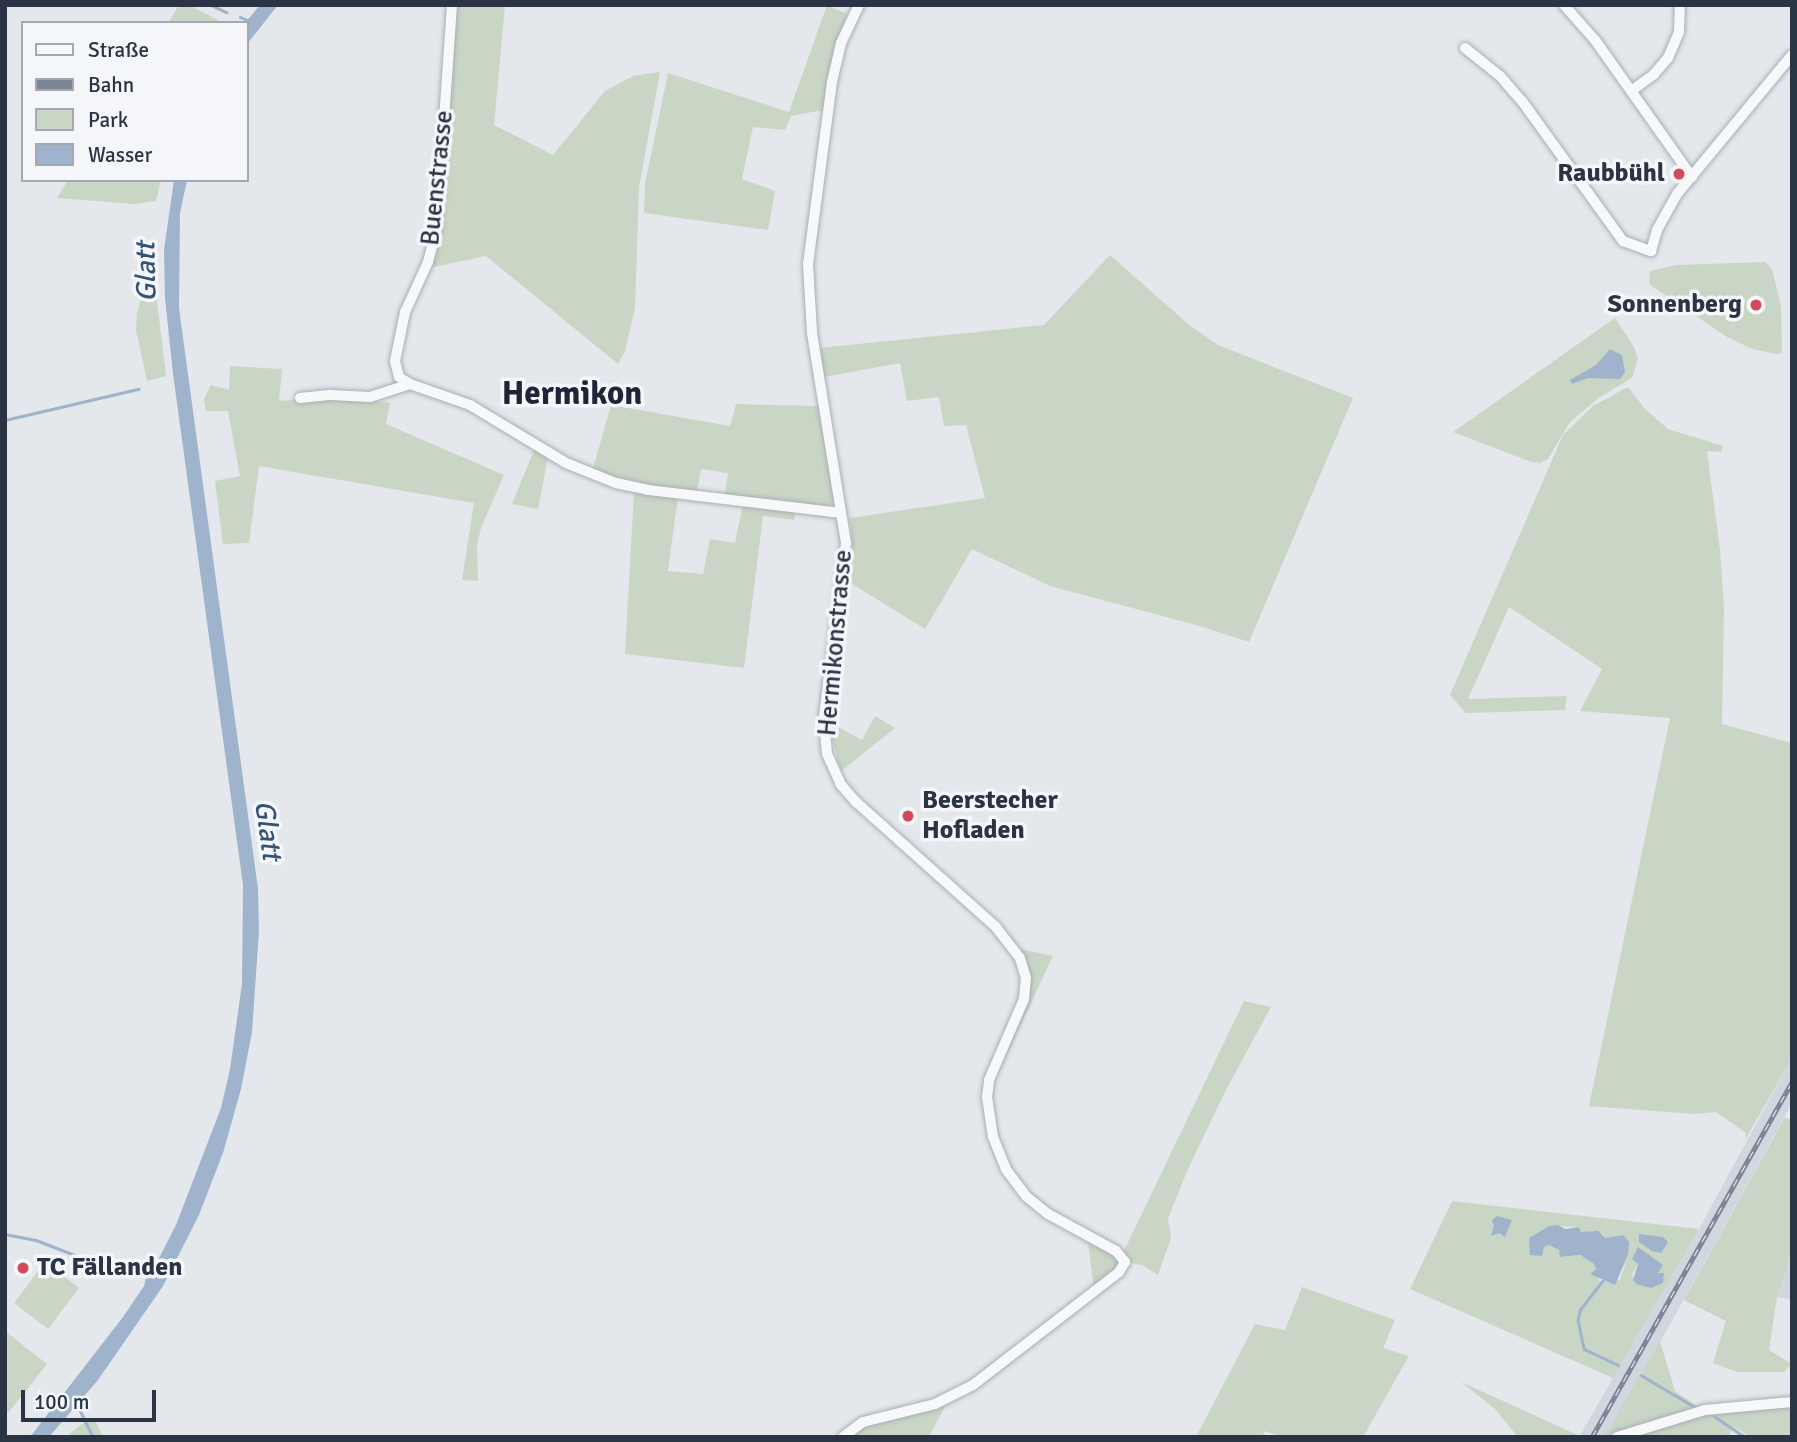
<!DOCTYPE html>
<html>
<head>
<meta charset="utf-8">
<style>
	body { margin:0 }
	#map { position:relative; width:1797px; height:1442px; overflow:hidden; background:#e4e7ec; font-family:Signika,sans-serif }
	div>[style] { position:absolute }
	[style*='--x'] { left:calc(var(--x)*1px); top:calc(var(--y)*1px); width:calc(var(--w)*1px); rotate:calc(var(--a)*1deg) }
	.built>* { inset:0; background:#d2d6de }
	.green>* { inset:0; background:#c9d6c5 }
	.water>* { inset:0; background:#9fb4cc }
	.stream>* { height:2.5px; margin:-1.25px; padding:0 1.25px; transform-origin:1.25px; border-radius:1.25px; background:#9fb4cc }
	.roads { filter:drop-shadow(0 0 2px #a9aeb7) drop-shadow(0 0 2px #a9aeb7) }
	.minor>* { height:10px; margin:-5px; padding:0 5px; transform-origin:5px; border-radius:5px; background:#f7f8fa }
	.rail>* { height:5px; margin-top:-2.5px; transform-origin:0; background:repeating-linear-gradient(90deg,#f4f6f9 0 8px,#7d8696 0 16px); box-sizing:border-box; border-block:2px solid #7d8696 }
	.dots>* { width:19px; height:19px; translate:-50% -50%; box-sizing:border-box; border:4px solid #f4f6f9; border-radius:50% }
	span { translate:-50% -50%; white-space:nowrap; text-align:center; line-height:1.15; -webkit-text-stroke:7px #f4f6f9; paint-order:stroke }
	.poi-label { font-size:26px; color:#2b3445; font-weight:700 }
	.right { translate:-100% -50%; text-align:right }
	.left { translate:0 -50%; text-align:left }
	.street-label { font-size:26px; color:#2b3445 }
	.water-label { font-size:28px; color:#34527a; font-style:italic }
	.district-label { font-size:33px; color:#1d2536; font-weight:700 }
	.frame { position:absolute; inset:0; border:7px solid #2b3445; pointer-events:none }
	.legend { position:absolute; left:21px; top:21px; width:228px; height:161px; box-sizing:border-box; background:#f4f6f9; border:2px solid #a4a8b1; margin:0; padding:9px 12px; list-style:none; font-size:21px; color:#2b3445 }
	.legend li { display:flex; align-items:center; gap:14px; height:35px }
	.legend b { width:35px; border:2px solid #a4a8b1 }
	.scale { position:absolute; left:21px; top:1390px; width:135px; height:32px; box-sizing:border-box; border:4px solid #2b3445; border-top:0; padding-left:9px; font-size:21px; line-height:24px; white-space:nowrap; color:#2b3445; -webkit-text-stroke:5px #f4f6f9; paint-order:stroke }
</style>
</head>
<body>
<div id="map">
	<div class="built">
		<i style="clip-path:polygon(1792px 1058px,1792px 1103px,1608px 1437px,1579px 1437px,1699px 1229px)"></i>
		<i style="clip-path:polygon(1788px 1260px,1792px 1261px,1792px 1300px,1777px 1297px)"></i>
	</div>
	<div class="green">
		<i style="clip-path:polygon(179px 5px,189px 5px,224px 23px,168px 23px)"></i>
		<i style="clip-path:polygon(456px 5px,505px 5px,494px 125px,553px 155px,605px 91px,633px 76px,660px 72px,639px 187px,635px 308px,625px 351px,618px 364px,486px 256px,429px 268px,441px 233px)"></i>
		<i style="clip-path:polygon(827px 5px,847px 14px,834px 52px,823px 110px,791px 116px,785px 130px,753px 127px,742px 179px,775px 191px,768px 230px,644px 213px,645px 184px,668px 73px,789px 112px)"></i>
		<i style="clip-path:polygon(68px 180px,161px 180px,156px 201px,135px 204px,57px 198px)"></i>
		<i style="clip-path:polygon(157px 240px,156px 293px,166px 376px,147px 381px,136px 330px,137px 313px)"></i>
		<i style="clip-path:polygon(1110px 255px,1188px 324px,1218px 345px,1353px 398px,1249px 642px,1196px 625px,1050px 586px,972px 549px,925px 629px,849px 582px,853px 555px,850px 518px,985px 498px,966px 425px,944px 426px,939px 397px,907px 401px,900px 363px,824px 377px,819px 348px,1044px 325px)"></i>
		<i style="clip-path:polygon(1765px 262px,1772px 269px,1781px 306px,1782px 353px,1777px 354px,1752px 349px,1727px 337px,1649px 284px,1650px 271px,1676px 265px)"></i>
		<i style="clip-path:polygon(1615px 318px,1634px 347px,1638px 359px,1632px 378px,1600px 397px,1570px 422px,1548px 459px,1540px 463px,1531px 462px,1453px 432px)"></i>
		<i style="clip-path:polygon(230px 366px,282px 369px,279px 401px,331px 397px,390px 403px,386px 424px,504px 475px,481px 528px,477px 545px,478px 581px,462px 580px,474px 503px,259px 466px,249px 543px,223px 544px,215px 481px,240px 476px,228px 411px,206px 411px,204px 399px,211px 385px,229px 390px)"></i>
		<i style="clip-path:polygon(1628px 387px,1645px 409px,1668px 429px,1723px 446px,1721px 452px,1707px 451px,1720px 550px,1724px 607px,1722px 724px,1792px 743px,1792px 1058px,1745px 1140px,1746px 1133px,1716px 1112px,1694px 1114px,1589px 1106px,1670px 718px,1580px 711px,1602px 669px,1509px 607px,1468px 699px,1567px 696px,1565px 710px,1466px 713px,1450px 695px,1563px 435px,1593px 406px)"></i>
		<i style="clip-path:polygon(736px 404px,819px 406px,834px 501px,826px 508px,725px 495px,728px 473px,701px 469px,697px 492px,622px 482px,592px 472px,611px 405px,730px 426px)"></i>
		<i style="clip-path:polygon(535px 448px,548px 457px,538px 509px,512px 504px)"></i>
		<i style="clip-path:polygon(634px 492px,678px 497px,668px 571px,703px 574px,710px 539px,735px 543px,743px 504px,795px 511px,794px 520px,763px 516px,744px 668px,625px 654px)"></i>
		<i style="clip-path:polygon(875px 716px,895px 728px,841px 771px,832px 739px,831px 723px,862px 740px)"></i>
		<i style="clip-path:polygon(1012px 947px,1053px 956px,987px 1097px,1026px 989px)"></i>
		<i style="clip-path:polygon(1244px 1001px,1271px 1007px,1226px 1090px,1188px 1169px,1168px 1218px,1171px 1238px,1158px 1275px,1142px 1265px,1126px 1262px,1094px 1290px,1087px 1235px,1122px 1255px)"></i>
		<i style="clip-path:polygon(1785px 1117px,1792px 1121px,1792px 1250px,1777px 1297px,1769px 1350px,1792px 1364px,1784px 1372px,1737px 1372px,1713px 1363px,1726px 1321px,1684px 1300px)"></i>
		<i style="clip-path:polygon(evenodd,1452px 1201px,1699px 1229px,1613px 1378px,1410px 1289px,1452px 1201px,1549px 1226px,1579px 1227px,1581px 1232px,1605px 1238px,1623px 1235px,1628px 1255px,1620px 1280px,1600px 1281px,1593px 1263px,1587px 1259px,1579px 1255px,1561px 1257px,1559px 1250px,1549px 1245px,1544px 1247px,1529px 1238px,1549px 1226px,1452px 1201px,1638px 1263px,1658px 1271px,1663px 1283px,1651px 1288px,1638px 1285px,1632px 1275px,1638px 1263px)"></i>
		<i style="clip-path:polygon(45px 1262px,79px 1288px,48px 1329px,14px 1303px)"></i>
		<i style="clip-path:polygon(1302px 1287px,1395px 1320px,1383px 1348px,1409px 1356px,1363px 1437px,1281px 1437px,1265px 1431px,1262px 1437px,1196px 1437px,1255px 1324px,1285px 1330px)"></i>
		<i style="clip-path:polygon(5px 1331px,47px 1364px,8px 1413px,5px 1411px)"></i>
		<i style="clip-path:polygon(1660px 1341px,1675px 1391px,1700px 1408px,1633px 1427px,1613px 1437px,1604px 1437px)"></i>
		<i style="clip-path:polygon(1461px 1382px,1580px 1436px,1518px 1437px,1495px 1409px)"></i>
		<i style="clip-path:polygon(949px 1398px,929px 1437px,843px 1437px,847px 1432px)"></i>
		<i style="clip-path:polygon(1792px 1406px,1792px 1437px,1750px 1437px,1734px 1427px,1728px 1437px,1623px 1437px,1715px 1411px)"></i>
		<i style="clip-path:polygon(89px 1419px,95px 1420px,103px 1437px,73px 1437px,69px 1434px)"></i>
	</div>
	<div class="water">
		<i style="clip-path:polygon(260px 5px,278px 5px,247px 44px,245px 23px)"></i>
		<i style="clip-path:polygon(174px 180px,187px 180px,180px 213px,179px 308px,258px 889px,259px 931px,252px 1032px,241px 1089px,223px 1153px,199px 1215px,163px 1286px,98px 1380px,49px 1437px,30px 1437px,123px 1317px,144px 1286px,147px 1274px,152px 1272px,176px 1225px,221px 1108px,230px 1069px,242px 984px,243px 885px,173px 374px,165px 298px,164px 250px)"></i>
		<i style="clip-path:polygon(1610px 349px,1622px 355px,1625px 372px,1620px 379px,1588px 378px,1572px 384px,1570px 380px,1596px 365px)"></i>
		<i style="clip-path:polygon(1497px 1216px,1512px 1220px,1505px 1237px,1499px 1233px,1491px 1236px,1494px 1226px,1492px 1220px)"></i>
		<i style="clip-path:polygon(1558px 1225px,1565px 1229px,1579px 1227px,1581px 1232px,1598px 1231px,1605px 1238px,1623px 1235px,1629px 1242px,1628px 1255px,1615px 1285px,1590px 1274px,1596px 1269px,1593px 1263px,1580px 1255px,1560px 1257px,1559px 1250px,1549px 1245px,1544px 1247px,1542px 1256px,1530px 1255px,1529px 1238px,1549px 1226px)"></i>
		<i style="clip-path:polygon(1639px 1234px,1663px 1237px,1668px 1242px,1661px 1253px,1652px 1251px,1639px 1242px)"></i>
		<i style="clip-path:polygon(1638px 1247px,1663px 1265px,1658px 1273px,1664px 1273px,1663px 1283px,1651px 1288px,1638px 1285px,1633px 1280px,1638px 1264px,1632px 1259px)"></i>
	</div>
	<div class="stream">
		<i style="--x:211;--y:5;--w:17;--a:25"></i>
		<i style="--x:240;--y:17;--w:11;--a:22"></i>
		<i style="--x:5;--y:420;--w:137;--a:-13.1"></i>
		<i style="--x:5;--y:1234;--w:32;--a:11"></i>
		<i style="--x:36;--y:1240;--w:89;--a:21.1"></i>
		<i style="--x:119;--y:1272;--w:19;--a:6"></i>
		<i style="--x:138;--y:1274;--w:18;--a:-16"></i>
		<i style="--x:1603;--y:1281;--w:36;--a:128"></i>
		<i style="--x:1581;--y:1309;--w:11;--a:105"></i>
		<i style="--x:1578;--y:1320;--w:30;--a:78"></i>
		<i style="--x:1584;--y:1349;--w:38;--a:25"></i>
		<i style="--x:1641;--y:1375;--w:63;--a:30.7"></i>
		<i style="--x:76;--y:1402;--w:39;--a:64"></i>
		<i style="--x:1714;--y:1416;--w:37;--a:34"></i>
	</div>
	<div class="roads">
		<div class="minor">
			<i style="--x:452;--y:5;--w:228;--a:94"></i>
			<i style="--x:436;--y:232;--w:31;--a:105"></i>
			<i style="--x:428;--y:262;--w:55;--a:114.7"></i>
			<i style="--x:405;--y:312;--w:50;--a:101.5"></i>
			<i style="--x:395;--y:361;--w:16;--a:76"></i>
			<i style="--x:399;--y:377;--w:13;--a:32"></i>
			<i style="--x:410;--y:384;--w:64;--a:19.3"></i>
			<i style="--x:470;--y:405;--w:112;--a:31.1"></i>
			<i style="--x:566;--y:463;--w:54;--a:21.8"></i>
			<i style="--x:616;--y:483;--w:33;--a:12"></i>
			<i style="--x:648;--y:490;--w:194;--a:6.8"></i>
			<i style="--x:1564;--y:5;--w:47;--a:48.5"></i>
			<i style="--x:1595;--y:40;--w:168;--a:54.7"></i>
			<i style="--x:1465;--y:48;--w:45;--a:38.7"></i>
			<i style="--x:1500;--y:76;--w:33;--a:49"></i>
			<i style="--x:1522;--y:101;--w:173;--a:54.2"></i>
			<i style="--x:1623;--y:241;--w:30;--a:20"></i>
			<i style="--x:1651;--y:251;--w:22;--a:-74"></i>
			<i style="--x:1657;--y:230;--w:41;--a:-60.9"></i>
			<i style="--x:1677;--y:194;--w:180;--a:-50.4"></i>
			<i style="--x:1631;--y:91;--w:29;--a:-36"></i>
			<i style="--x:1654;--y:74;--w:21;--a:-49"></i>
			<i style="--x:1668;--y:58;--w:28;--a:-67"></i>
			<i style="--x:1679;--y:32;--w:27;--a:-88"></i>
			<i style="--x:300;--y:398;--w:31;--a:-6"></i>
			<i style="--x:331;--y:395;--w:39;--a:3"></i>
			<i style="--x:370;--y:397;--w:42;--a:-18"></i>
			<i style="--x:843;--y:1437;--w:25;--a:-37"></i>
			<i style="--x:863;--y:1422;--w:74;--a:-14"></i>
			<i style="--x:935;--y:1404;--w:42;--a:-26.6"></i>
			<i style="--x:973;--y:1385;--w:185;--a:-37.7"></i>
			<i style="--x:1119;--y:1272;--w:12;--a:-59"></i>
			<i style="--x:1125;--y:1262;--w:14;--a:-129"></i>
			<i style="--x:1116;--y:1251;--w:77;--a:-151.4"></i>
			<i style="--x:1048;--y:1214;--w:28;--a:-141"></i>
			<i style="--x:1026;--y:1196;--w:34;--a:-127"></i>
			<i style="--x:1006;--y:1169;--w:35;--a:-112"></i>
			<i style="--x:993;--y:1137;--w:40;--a:-98.5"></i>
			<i style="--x:987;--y:1097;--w:17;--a:-83"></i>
			<i style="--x:989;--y:1080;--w:88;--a:-66.6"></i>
			<i style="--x:1024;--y:999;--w:21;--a:-85"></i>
			<i style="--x:1026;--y:978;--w:21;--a:-107"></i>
			<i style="--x:1020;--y:958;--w:39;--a:-128"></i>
			<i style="--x:996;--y:927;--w:188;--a:-138.2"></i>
			<i style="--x:856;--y:802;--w:23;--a:-131"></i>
			<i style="--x:841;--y:785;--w:34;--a:-114"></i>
			<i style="--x:827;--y:754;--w:37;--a:-95"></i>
			<i style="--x:824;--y:717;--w:175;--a:-82.8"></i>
			<i style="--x:846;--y:543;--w:214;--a:-99.2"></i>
			<i style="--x:812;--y:332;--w:68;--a:-93.4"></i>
			<i style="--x:808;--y:264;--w:184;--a:-82.5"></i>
			<i style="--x:832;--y:82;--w:40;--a:-77"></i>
			<i style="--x:841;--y:43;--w:42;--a:-64.7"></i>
			<i style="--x:1617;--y:1437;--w:92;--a:-17.1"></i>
			<i style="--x:1705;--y:1410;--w:87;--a:-5.3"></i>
		</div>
	</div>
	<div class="rail">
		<i style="--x:1592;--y:1437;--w:407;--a:-60.6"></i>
	</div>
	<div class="dots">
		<i style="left:1679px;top:174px;background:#d1495b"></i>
		<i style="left:1756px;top:305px;background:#d1495b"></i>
		<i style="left:908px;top:816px;background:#d1495b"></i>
		<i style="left:23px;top:1268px;background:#d1495b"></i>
	</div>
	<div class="poi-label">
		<span class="right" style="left:1665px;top:174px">Raubbühl</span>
		<span class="right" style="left:1742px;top:305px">Sonnenberg</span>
		<span class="left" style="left:922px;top:816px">Beerstecher<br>Hofladen</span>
		<span class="left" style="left:37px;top:1268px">TC Fällanden</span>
	</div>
	<div class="street-label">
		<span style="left:438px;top:178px;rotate:-84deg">Buenstrasse</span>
		<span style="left:836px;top:643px;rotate:-85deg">Hermikonstrasse</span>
	</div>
	<div class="water-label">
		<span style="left:146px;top:272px;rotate:-91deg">Glatt</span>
		<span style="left:268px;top:830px;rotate:82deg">Glatt</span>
	</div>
	<div class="district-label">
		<span style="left:572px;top:394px">Hermikon</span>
	</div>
	<div class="frame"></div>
	<ul class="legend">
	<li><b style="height:9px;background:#f7f8fa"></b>Straße</li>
	<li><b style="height:9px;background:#7d8696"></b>Bahn</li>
	<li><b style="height:19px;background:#c9d6c5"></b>Park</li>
	<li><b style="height:19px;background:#9fb4cc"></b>Wasser</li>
	</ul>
	<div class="scale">100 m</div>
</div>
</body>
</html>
